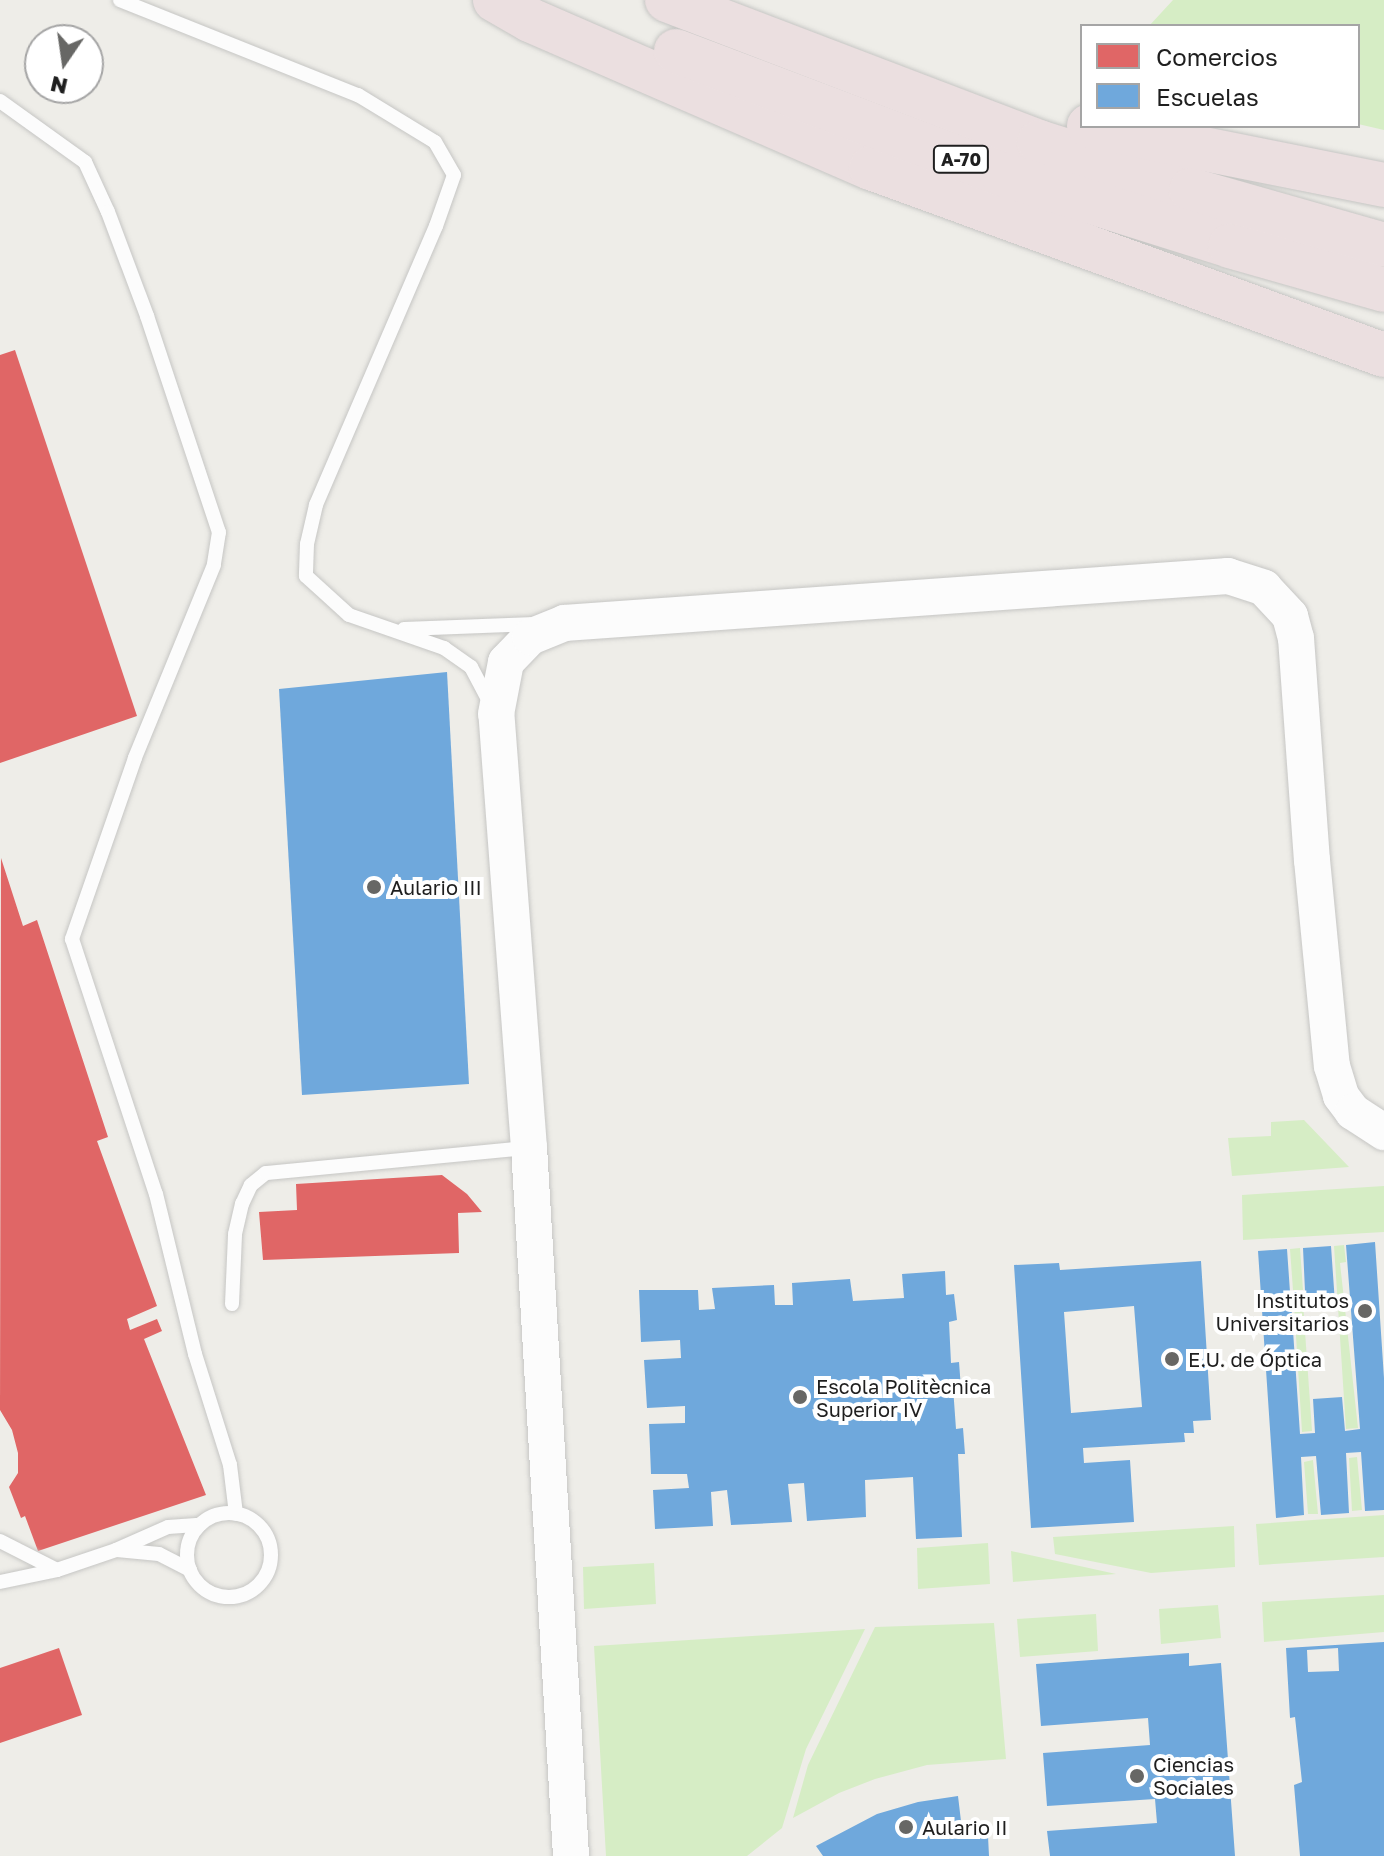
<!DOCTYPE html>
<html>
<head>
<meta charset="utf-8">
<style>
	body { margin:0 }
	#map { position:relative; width:1384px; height:1856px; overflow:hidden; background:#eeede8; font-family:"Golos Text",sans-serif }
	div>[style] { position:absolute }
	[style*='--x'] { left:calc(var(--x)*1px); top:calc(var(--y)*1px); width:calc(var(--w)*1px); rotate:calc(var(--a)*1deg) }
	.grass>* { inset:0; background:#d6edc5 }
	.shops>* { inset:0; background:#e06666 }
	.schools>* { inset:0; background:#6fa8dc }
	.roads { filter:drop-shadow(0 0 2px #c6c6c4) drop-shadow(0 0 2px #c6c6c4) }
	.service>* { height:14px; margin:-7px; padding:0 7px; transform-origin:7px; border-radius:7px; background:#fcfcfc }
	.service>.ring { margin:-7px; padding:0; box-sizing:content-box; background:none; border:14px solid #fcfcfc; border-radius:50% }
	.tertiary>* { height:36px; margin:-18px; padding:0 18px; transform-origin:18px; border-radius:18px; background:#fcfcfc }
	.motorway>* { height:44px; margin:-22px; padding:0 22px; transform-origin:22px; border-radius:22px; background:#ebdfe0 }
	.dots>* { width:22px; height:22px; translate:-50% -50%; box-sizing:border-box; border:4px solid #fff; border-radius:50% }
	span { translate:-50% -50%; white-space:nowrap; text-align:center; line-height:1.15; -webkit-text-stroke:8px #fff; paint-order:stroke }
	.shield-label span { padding:2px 6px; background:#fff; border:2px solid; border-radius:6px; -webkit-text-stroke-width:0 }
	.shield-label { font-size:18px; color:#1f1f1f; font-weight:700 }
	.poi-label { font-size:20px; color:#1f1f1f }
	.left { translate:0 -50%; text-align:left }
	.right { translate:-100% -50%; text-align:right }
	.legend { position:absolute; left:1080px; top:24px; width:280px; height:104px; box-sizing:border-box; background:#fff; border:2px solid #a5a5a5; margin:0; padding:10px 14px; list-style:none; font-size:24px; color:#1f1f1f }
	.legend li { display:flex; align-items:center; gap:16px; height:40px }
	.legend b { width:40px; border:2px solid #a5a5a5 }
	.north { position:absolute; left:24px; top:24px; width:80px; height:80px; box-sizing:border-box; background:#fff; border:2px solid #a5a5a5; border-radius:50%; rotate:193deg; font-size:22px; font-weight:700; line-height:32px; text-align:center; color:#1f1f1f }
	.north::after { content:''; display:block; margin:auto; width:28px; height:36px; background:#676765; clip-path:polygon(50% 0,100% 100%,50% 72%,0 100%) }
</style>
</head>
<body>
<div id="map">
	<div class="grass">
		<i style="clip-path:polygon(1173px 0,1384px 0,1384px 130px,1358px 124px,1358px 26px,1149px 26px)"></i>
		<i style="clip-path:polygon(1304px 1120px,1349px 1167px,1232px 1176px,1228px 1138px,1271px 1136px,1271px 1122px)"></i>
		<i style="clip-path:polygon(1384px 1186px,1384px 1232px,1243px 1240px,1242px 1195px)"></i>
		<i style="clip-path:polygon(1344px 1245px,1346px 1262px,1340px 1263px,1358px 1428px,1346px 1429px,1334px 1246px)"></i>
		<i style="clip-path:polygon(1300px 1248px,1303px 1290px,1293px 1290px,1290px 1249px)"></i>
		<i style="clip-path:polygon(1303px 1303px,1312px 1431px,1302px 1432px,1294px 1304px)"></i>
		<i style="clip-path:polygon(1357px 1457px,1362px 1510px,1352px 1511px,1349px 1458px)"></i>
		<i style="clip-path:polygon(1313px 1460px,1318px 1514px,1308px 1514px,1304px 1462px)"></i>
		<i style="clip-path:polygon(1384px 1515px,1384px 1557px,1259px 1565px,1256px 1524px)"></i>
		<i style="clip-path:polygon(1234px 1526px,1235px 1567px,1151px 1573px,1055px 1554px,1053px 1537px)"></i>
		<i style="clip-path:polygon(988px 1543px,990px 1584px,918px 1589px,917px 1548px)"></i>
		<i style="clip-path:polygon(1011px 1551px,1116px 1574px,1013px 1582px)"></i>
		<i style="clip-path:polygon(654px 1563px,656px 1604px,584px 1609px,583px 1567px)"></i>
		<i style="clip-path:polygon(1384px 1595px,1384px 1632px,1264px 1642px,1262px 1602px)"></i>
		<i style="clip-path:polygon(1218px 1605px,1221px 1638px,1161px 1644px,1159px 1609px)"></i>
		<i style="clip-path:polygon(1096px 1614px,1098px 1651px,1020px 1657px,1017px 1619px)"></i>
		<i style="clip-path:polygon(994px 1623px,1006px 1759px,927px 1765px,875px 1779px,839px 1793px,793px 1818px,808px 1765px,875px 1627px)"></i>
		<i style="clip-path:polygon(865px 1629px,806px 1749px,782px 1828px,747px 1856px,606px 1856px,594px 1646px)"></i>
	</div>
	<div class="shops">
		<i style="clip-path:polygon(15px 350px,137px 716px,0 763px,0 355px)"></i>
		<i style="clip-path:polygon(1px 858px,23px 926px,37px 920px,108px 1137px,97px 1141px,157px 1306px,127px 1319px,130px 1330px,157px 1319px,162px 1331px,144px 1339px,206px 1495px,38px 1551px,25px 1516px,21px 1518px,9px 1487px,18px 1473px,18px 1453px,12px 1430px,0 1410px)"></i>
		<i style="clip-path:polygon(442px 1175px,467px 1194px,482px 1212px,458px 1213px,459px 1253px,263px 1260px,259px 1212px,297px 1210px,296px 1184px)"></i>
		<i style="clip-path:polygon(59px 1648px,82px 1715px,0 1743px,0 1668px)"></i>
	</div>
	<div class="schools">
		<i style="clip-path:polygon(447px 672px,469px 1084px,302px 1095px,279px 689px)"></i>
		<i style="clip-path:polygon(1375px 1242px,1384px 1378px,1384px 1510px,1365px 1511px,1361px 1452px,1346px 1453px,1349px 1513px,1321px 1515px,1316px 1456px,1301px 1457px,1304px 1515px,1276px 1518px,1258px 1251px,1287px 1249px,1290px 1292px,1305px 1291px,1303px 1248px,1331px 1246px,1335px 1303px,1307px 1306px,1306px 1300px,1291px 1301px,1300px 1434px,1315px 1433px,1313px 1399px,1342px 1397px,1345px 1431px,1360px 1429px,1346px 1245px)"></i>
		<i style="clip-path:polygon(evenodd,1201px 1261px,1211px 1420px,1193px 1421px,1194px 1433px,1184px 1433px,1185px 1442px,1083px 1448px,1084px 1463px,1130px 1460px,1134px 1522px,1031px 1528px,1014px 1265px,1059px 1263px,1060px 1270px,1201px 1261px,1134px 1306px,1142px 1407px,1071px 1413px,1064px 1312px,1134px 1306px)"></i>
		<i style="clip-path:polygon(945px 1271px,946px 1295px,954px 1294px,957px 1320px,949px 1322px,951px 1363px,959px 1362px,961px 1388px,953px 1387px,956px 1429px,963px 1428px,965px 1454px,958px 1454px,962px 1537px,916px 1539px,913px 1477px,865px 1480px,866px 1517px,807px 1521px,804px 1483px,788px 1484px,792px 1522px,731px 1525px,727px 1490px,711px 1492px,713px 1526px,655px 1529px,653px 1490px,689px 1488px,687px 1474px,651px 1474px,649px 1424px,685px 1423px,685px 1406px,647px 1408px,644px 1360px,681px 1358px,680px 1340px,641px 1342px,639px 1290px,698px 1290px,699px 1310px,715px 1309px,712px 1288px,774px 1285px,775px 1305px,793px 1305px,792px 1283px,850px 1279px,853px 1301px,904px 1298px,902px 1274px)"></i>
		<i style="clip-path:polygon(evenodd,1384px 1642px,1384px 1856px,1300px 1856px,1294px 1785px,1302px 1782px,1295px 1717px,1290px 1718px,1286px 1648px,1384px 1642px,1338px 1648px,1339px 1671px,1308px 1672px,1307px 1650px,1338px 1648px)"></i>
		<i style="clip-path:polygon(1189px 1653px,1189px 1666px,1221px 1663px,1235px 1856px,1050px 1856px,1047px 1831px,1157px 1823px,1155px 1799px,1047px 1806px,1043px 1753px,1150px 1745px,1148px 1718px,1041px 1726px,1036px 1664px)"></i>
		<i style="clip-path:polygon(958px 1796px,963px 1838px,968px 1836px,972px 1826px,981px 1826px,988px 1836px,989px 1856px,823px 1856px,816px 1846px,877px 1814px,918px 1802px)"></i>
	</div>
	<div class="roads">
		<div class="service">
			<i style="--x:120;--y:0;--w:256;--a:21.8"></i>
			<i style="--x:358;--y:95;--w:90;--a:31.4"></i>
			<i style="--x:435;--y:142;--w:38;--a:60"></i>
			<i style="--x:454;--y:175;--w:54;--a:109.4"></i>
			<i style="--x:436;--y:226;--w:304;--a:113.3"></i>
			<i style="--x:316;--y:505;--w:40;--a:103"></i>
			<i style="--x:307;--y:544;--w:32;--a:92"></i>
			<i style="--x:306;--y:576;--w:58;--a:42.2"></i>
			<i style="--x:349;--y:615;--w:101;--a:19.2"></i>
			<i style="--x:444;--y:648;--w:33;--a:35"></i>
			<i style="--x:471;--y:667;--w:41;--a:62.2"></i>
			<i style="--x:0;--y:101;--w:105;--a:35.7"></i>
			<i style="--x:85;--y:162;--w:55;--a:65.3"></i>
			<i style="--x:108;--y:212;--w:111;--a:69.4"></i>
			<i style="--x:147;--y:316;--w:228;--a:71.6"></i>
			<i style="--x:219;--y:532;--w:33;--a:99"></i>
			<i style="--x:214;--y:565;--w:209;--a:112.3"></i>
			<i style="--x:135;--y:758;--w:192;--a:109.2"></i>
			<i style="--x:72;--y:939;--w:268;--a:71.8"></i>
			<i style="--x:156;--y:1194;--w:165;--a:76.3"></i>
			<i style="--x:195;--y:1354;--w:116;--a:72.5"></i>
			<i style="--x:230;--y:1465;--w:49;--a:83"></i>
			<i style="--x:404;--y:629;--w:131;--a:-2.2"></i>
			<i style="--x:232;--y:1304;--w:70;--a:-87.5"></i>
			<i style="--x:235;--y:1234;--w:31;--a:-77"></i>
			<i style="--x:242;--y:1204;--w:21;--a:-65"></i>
			<i style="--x:251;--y:1185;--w:19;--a:-39"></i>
			<i style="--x:266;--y:1173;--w:262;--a:-5.5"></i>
			<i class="ring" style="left:187px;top:1513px;width:70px;height:70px"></i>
			<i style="--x:0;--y:1541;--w:64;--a:27"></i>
			<i style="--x:117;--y:1550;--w:42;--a:5.4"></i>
			<i style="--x:159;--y:1554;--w:35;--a:27"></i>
			<i style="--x:0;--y:1582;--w:58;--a:-11.9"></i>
			<i style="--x:57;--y:1570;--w:62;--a:-18.7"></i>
			<i style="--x:116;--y:1550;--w:57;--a:-23.9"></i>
			<i style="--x:168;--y:1527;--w:32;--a:-4"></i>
		</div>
		<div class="tertiary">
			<i style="--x:571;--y:1856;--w:709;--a:-93.39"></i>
			<i style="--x:529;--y:1148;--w:435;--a:-94.3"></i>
			<i style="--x:496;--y:714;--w:53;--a:-79.1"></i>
			<i style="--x:506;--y:662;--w:35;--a:-46"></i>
			<i style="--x:530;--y:637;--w:37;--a:-22"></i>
			<i style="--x:564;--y:623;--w:666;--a:-4.05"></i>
			<i style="--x:1228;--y:576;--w:38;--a:18"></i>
			<i style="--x:1264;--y:588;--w:38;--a:47"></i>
			<i style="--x:1290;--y:616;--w:23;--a:75"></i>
			<i style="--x:1296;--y:638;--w:223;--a:85.9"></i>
			<i style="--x:1312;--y:860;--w:207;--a:84.5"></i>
			<i style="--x:1332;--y:1066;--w:31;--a:73"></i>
			<i style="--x:1341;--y:1096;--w:20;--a:53"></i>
			<i style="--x:1353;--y:1112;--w:37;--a:33"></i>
		</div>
		<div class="motorway">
			<i style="--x:495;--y:0;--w:40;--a:29.7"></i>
			<i style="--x:530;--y:20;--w:372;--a:23.5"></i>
			<i style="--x:871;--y:168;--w:546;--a:20.03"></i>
			<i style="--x:667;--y:0;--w:398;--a:20.9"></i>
			<i style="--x:1039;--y:142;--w:159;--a:17.5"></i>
			<i style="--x:1191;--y:190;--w:201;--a:15.9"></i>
			<i style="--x:676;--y:51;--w:348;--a:20.7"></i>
			<i style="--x:1002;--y:174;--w:239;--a:17.5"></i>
			<i style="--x:1230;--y:246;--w:160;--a:15.9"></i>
			<i style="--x:1089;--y:126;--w:301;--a:11.3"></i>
		</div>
	</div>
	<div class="dots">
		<i style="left:374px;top:887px;background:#676765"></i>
		<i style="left:1365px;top:1311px;background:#676765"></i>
		<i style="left:1172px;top:1359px;background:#676765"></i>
		<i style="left:800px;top:1397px;background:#676765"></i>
		<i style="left:1137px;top:1776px;background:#676765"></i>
		<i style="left:906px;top:1827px;background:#676765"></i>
	</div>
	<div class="shield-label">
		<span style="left:961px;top:159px">A-70</span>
	</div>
	<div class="poi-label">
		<span class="left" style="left:390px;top:887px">Aulario III</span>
		<span class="right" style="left:1349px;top:1312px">Institutos<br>Universitarios</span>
		<span class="left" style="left:1188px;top:1359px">E.U. de Óptica</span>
		<span class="left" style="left:816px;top:1398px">Escola Politècnica<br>Superior IV</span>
		<span class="left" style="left:1153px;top:1776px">Ciencias<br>Sociales</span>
		<span class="left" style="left:922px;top:1827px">Aulario II</span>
	</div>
	<ul class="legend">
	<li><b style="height:22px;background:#e06666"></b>Comercios</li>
	<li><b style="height:22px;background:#6fa8dc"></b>Escuelas</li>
	</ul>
	<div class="north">N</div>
</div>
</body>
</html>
